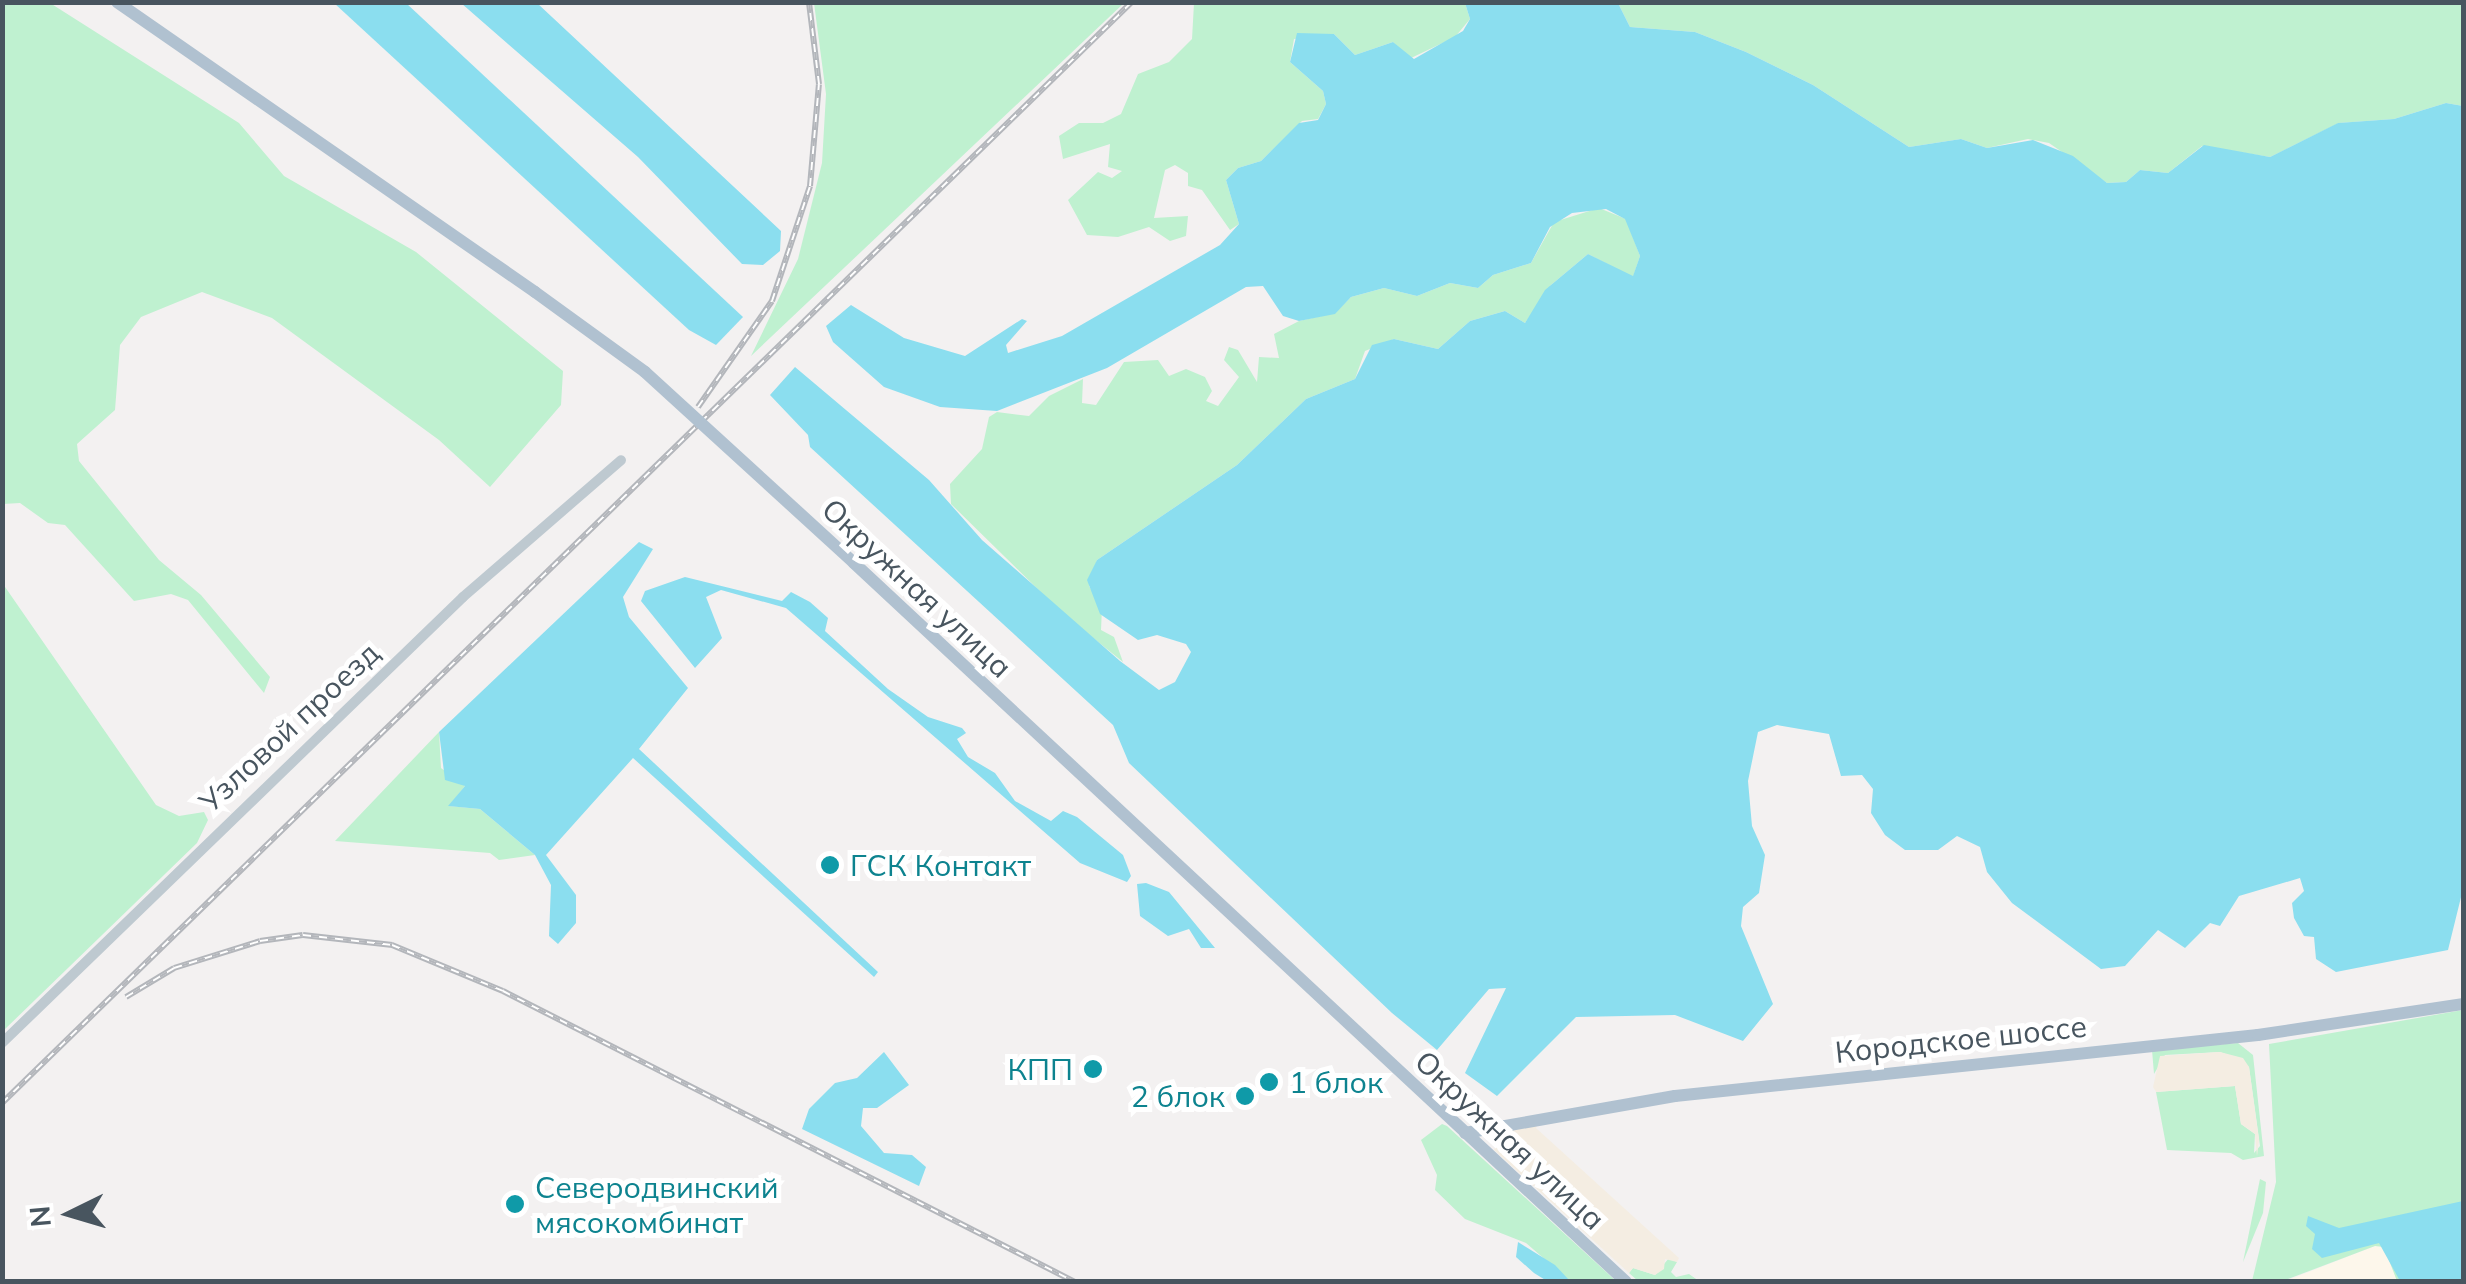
<!DOCTYPE html>
<html>
<head>
<meta charset="utf-8">
<style>
	body { margin:0 }
	#map { position:relative; width:2466px; height:1284px; overflow:hidden; background:#f3f1f1; font-family:Mulish,sans-serif }
	div>[style] { position:absolute }
	[style*='--x'] { left:calc(var(--x)*1px); top:calc(var(--y)*1px); width:calc(var(--w)*1px); rotate:calc(var(--a)*1deg) }
	.commercial>* { inset:0; background:#fdf7eb }
	.green>* { inset:0; background:#bff1d0 }
	.sand>* { inset:0; background:#f4ede2 }
	.water>* { inset:0; background:#8bdeef }
	.minor>* { height:10px; margin:-5px; padding:0 5px; transform-origin:5px; border-radius:5px; background:#bec9d0 }
	.major>* { height:12px; margin:-6px; padding:0 6px; transform-origin:6px; border-radius:6px; background:#b0c1d0 }
	.rail>* { height:6px; margin-top:-3px; transform-origin:0; background:repeating-linear-gradient(90deg,#fff 0 8px,#b3b6bb 0 16px); box-sizing:border-box; border-block:2px solid #b3b6bb }
	.major-bridge>* { height:12px; margin:-6px; padding:0 6px; transform-origin:6px; border-radius:6px; background:#b0c1d0 }
	.dots>* { width:28px; height:28px; translate:-50% -50%; box-sizing:border-box; border:5px solid #fff; border-radius:50% }
	span { translate:-50% -50%; white-space:nowrap; text-align:center; line-height:1.15; -webkit-text-stroke:10px #fff; paint-order:stroke }
	.street-label { font-size:30px; color:#48555f }
	.culture-label { font-size:30px; color:#0d838f }
	.left { translate:0 -50%; text-align:left }
	.right { translate:-100% -50%; text-align:right }
	.frame { position:absolute; inset:0; border:5px solid #48555f; pointer-events:none }
	.north { position:absolute; left:20px; top:1164px; width:100px; height:100px; -webkit-text-stroke:8px #fff; paint-order:stroke; rotate:265deg; font-size:28px; font-weight:700; line-height:40px; text-align:center; color:#48555f }
	.north::after { content:''; display:block; margin:auto; width:35px; height:45px; background:#48555f; clip-path:polygon(50% 0,100% 100%,50% 72%,0 100%) }
</style>
</head>
<body>
<div id="map">
	<div class="commercial">
		<i style="clip-path:polygon(2375px 1246px,2384px 1247px,2397px 1281px,2283px 1282px)"></i>
	</div>
	<div class="green">
		<i style="clip-path:polygon(2px 3px,50px 3px,239px 123px,284px 176px,416px 252px,563px 371px,561px 405px,490px 487px,439px 440px,272px 318px,202px 292px,141px 317px,120px 345px,115px 410px,77px 444px,79px 461px,159px 560px,201px 595px,270px 677px,264px 693px,188px 600px,171px 594px,134px 601px,65px 525px,48px 523px,20px 503px,3px 504px)"></i>
		<i style="clip-path:polygon(814px 3px,1124px 3px,751px 356px,798px 259px,822px 163px,826px 94px)"></i>
		<i style="clip-path:polygon(1194px 3px,1465px 3px,1470px 19px,1455px 37px,1409px 59px,1393px 42px,1355px 55px,1334px 34px,1294px 39px,1290px 62px,1323px 91px,1326px 104px,1318px 119px,1302px 121px,1261px 161px,1238px 168px,1226px 180px,1239px 224px,1230px 230px,1202px 190px,1188px 186px,1188px 173px,1175px 165px,1165px 170px,1154px 218px,1188px 216px,1186px 236px,1170px 241px,1149px 227px,1118px 237px,1087px 235px,1068px 200px,1098px 172px,1112px 178px,1122px 171px,1108px 167px,1110px 144px,1063px 159px,1059px 136px,1079px 123px,1103px 123px,1121px 114px,1138px 74px,1169px 62px,1192px 39px)"></i>
		<i style="clip-path:polygon(1618px 3px,2463px 3px,2463px 106px,2446px 103px,2394px 119px,2339px 123px,2270px 157px,2202px 146px,2168px 173px,2140px 170px,2126px 182px,2107px 183px,2049px 143px,2028px 139px,1987px 148px,1961px 139px,1909px 147px,1813px 85px,1746px 52px,1695px 32px,1630px 27px)"></i>
		<i style="clip-path:polygon(1599px 208px,1626px 219px,1640px 256px,1633px 277px,1588px 254px,1551px 285px,1525px 323px,1505px 311px,1470px 321px,1438px 349px,1394px 339px,1365px 351px,1355px 379px,1306px 399px,1237px 465px,1097px 560px,1089px 586px,1102px 608px,1101px 630px,1114px 637px,1123px 662px,1061px 612px,951px 504px,950px 484px,982px 449px,989px 417px,997px 412px,1029px 416px,1049px 396px,1083px 379px,1082px 403px,1096px 405px,1124px 362px,1158px 360px,1169px 376px,1186px 369px,1205px 377px,1212px 391px,1206px 401px,1218px 406px,1239px 377px,1224px 360px,1229px 347px,1238px 350px,1257px 382px,1259px 357px,1279px 358px,1274px 334px,1299px 321px,1335px 313px,1351px 297px,1384px 288px,1417px 296px,1450px 283px,1478px 288px,1493px 275px,1531px 263px,1554px 222px)"></i>
		<i style="clip-path:polygon(3px 584px,156px 805px,179px 816px,204px 812px,208px 820px,197px 843px,3px 1031px)"></i>
		<i style="clip-path:polygon(439px 732px,441px 768px,465px 786px,449px 806px,480px 809px,535px 855px,499px 860px,490px 853px,335px 841px)"></i>
		<i style="clip-path:polygon(2463px 1010px,2463px 1281px,2397px 1281px,2384px 1247px,2375px 1246px,2283px 1281px,2252px 1281px,2276px 1182px,2269px 1044px)"></i>
		<i style="clip-path:polygon(2238px 1043px,2253px 1055px,2264px 1156px,2243px 1160px,2231px 1153px,2167px 1150px,2156px 1092px,2235px 1086px,2241px 1124px,2255px 1134px,2254px 1153px,2260px 1146px,2249px 1067px,2236px 1058px,2220px 1052px,2165px 1055px,2154px 1074px,2152px 1050px)"></i>
		<i style="clip-path:polygon(1442px 1124px,1447px 1126px,1616px 1281px,1570px 1281px,1526px 1243px,1465px 1219px,1435px 1190px,1437px 1175px,1421px 1140px)"></i>
		<i style="clip-path:polygon(2260px 1179px,2266px 1182px,2263px 1213px,2243px 1262px)"></i>
		<i style="clip-path:polygon(1669px 1258px,1677px 1262px,1671px 1272px,1676px 1277px,1689px 1274px,1699px 1281px,1638px 1281px,1629px 1273px,1633px 1268px,1655px 1275px)"></i>
	</div>
	<div class="sand">
		<i style="clip-path:polygon(2220px 1052px,2243px 1058px,2249px 1067px,2259px 1140px,2257px 1156px,2255px 1134px,2241px 1124px,2235px 1086px,2156px 1092px,2153px 1087px,2160px 1056px)"></i>
		<i style="clip-path:polygon(1538px 1123px,1536px 1128px,1679px 1258px,1677px 1262px,1665px 1259px,1664px 1269px,1655px 1275px,1633px 1268px,1629px 1273px,1494px 1150px,1500px 1132px)"></i>
	</div>
	<div class="water">
		<i style="clip-path:polygon(334px 3px,406px 3px,743px 317px,716px 345px,689px 330px)"></i>
		<i style="clip-path:polygon(461px 3px,537px 3px,781px 231px,780px 251px,763px 265px,742px 264px,638px 157px)"></i>
		<i style="clip-path:polygon(1465px 3px,1618px 3px,1630px 27px,1695px 32px,1746px 52px,1813px 85px,1909px 147px,1961px 139px,1987px 148px,2033px 140px,2073px 156px,2107px 183px,2126px 182px,2140px 170px,2168px 173px,2204px 145px,2270px 157px,2338px 123px,2394px 119px,2446px 103px,2463px 106px,2464px 885px,2448px 950px,2336px 972px,2316px 959px,2314px 937px,2304px 936px,2294px 918px,2292px 903px,2304px 891px,2300px 878px,2239px 896px,2220px 926px,2210px 923px,2185px 948px,2158px 930px,2125px 966px,2101px 969px,2012px 903px,1987px 872px,1980px 847px,1957px 836px,1938px 850px,1905px 850px,1885px 835px,1871px 813px,1873px 789px,1862px 775px,1841px 776px,1829px 734px,1777px 725px,1758px 732px,1748px 781px,1752px 826px,1765px 855px,1759px 893px,1743px 907px,1741px 926px,1773px 1004px,1743px 1041px,1675px 1015px,1576px 1017px,1497px 1096px,1465px 1073px,1506px 988px,1489px 989px,1437px 1050px,1392px 1013px,1129px 763px,1113px 725px,810px 447px,808px 435px,770px 395px,795px 367px,929px 480px,982px 540px,1120px 661px,1159px 690px,1175px 682px,1191px 652px,1186px 644px,1157px 635px,1138px 640px,1100px 614px,1087px 580px,1097px 560px,1237px 465px,1306px 399px,1355px 379px,1372px 345px,1394px 339px,1438px 349px,1470px 321px,1505px 311px,1525px 323px,1545px 290px,1588px 254px,1633px 276px,1640px 256px,1625px 219px,1606px 209px,1572px 213px,1550px 227px,1531px 263px,1493px 275px,1478px 288px,1450px 283px,1417px 296px,1384px 288px,1351px 297px,1335px 314px,1299px 321px,1283px 316px,1263px 286px,1246px 287px,1107px 368px,997px 411px,940px 407px,884px 387px,833px 342px,826px 326px,851px 305px,904px 338px,965px 356px,1022px 319px,1027px 321px,1006px 345px,1008px 353px,1062px 336px,1220px 245px,1239px 224px,1226px 180px,1238px 168px,1261px 161px,1299px 123px,1318px 120px,1326px 104px,1323px 91px,1290px 62px,1297px 33px,1334px 34px,1355px 55px,1393px 42px,1414px 59px,1463px 31px,1470px 19px)"></i>
		<i style="clip-path:polygon(639px 542px,653px 549px,623px 597px,629px 617px,688px 688px,639px 749px,878px 972px,874px 977px,633px 758px,546px 855px,576px 895px,576px 923px,558px 944px,549px 936px,551px 885px,535px 855px,480px 809px,448px 806px,465px 786px,445px 780px,439px 732px)"></i>
		<i style="clip-path:polygon(685px 577px,782px 601px,791px 592px,810px 602px,828px 618px,825px 631px,888px 689px,928px 717px,962px 728px,966px 733px,957px 739px,968px 757px,995px 773px,1015px 801px,1051px 821px,1063px 811px,1077px 817px,1123px 855px,1131px 876px,1127px 882px,1080px 863px,786px 608px,721px 590px,706px 597px,722px 638px,695px 668px,641px 601px,645px 591px)"></i>
		<i style="clip-path:polygon(1146px 883px,1169px 892px,1215px 948px,1201px 948px,1189px 929px,1168px 936px,1140px 916px,1137px 884px)"></i>
		<i style="clip-path:polygon(884px 1052px,909px 1085px,877px 1108px,863px 1108px,861px 1126px,884px 1153px,912px 1155px,926px 1167px,919px 1186px,802px 1129px,809px 1109px,835px 1083px,857px 1078px)"></i>
		<i style="clip-path:polygon(2463px 1201px,2463px 1281px,2400px 1281px,2379px 1243px,2322px 1258px,2312px 1249px,2315px 1234px,2306px 1226px,2308px 1216px,2339px 1228px)"></i>
		<i style="clip-path:polygon(1518px 1242px,1555px 1265px,1570px 1281px,1547px 1281px,1534px 1273px,1516px 1257px)"></i>
	</div>
	<div class="minor">
		<i style="--x:2;--y:1043;--w:641;--a:-44.05"></i>
		<i style="--x:463;--y:597;--w:209;--a:-40.9"></i>
	</div>
	<div class="major">
		<i style="--x:117;--y:2;--w:509;--a:34.75"></i>
		<i style="--x:854;--y:563;--w:1055;--a:42.96"></i>
		<i style="--x:1465;--y:1133;--w:213;--a:-10"></i>
		<i style="--x:1675;--y:1096;--w:586;--a:-5.97"></i>
		<i style="--x:2258;--y:1035;--w:208;--a:-8.6"></i>
	</div>
	<div class="rail">
		<i style="--x:698;--y:407;--w:129;--a:-55.1"></i>
		<i style="--x:772;--y:301;--w:121;--a:-71.7"></i>
		<i style="--x:810;--y:186;--w:102;--a:-85"></i>
		<i style="--x:819;--y:84;--w:83;--a:-97"></i>
		<i style="--x:126;--y:997;--w:56;--a:-31.1"></i>
		<i style="--x:174;--y:968;--w:90;--a:-17.4"></i>
		<i style="--x:260;--y:941;--w:43;--a:-7.9"></i>
		<i style="--x:303;--y:935;--w:90;--a:6.4"></i>
		<i style="--x:392;--y:945;--w:120;--a:22.5"></i>
		<i style="--x:503;--y:991;--w:642;--a:26.96"></i>
		<i style="--x:2;--y:1103;--w:1578;--a:-44.26"></i>
	</div>
	<div class="major-bridge">
		<i style="--x:535;--y:292;--w:136;--a:36"></i>
		<i style="--x:645;--y:372;--w:283;--a:42.4"></i>
	</div>
	<div class="dots">
		<i style="left:830px;top:865px;background:#0f9aa8"></i>
		<i style="left:1093px;top:1069px;background:#0f9aa8"></i>
		<i style="left:1269px;top:1082px;background:#0f9aa8"></i>
		<i style="left:1245px;top:1096px;background:#0f9aa8"></i>
		<i style="left:515px;top:1204px;background:#0f9aa8"></i>
	</div>
	<div class="street-label">
		<span style="left:917px;top:588px;rotate:43deg">Окружная улица</span>
		<span style="left:289px;top:727px;rotate:-43deg">Узловой проезд</span>
		<span style="left:1961px;top:1039px;rotate:-6deg">Кородское шоссе</span>
		<span style="left:1510px;top:1140px;rotate:43deg">Окружная улица</span>
	</div>
	<div class="culture-label">
		<span class="left" style="left:850px;top:865px">ГСК Контакт</span>
		<span class="right" style="left:1073px;top:1069px">КПП</span>
		<span class="left" style="left:1289px;top:1082px">1 блок</span>
		<span class="right" style="left:1225px;top:1096px">2 блок</span>
		<span class="left" style="left:535px;top:1204px">Северодвинский<br>мясокомбинат</span>
	</div>
	<div class="frame"></div>
	<div class="north">N</div>
</div>
</body>
</html>
